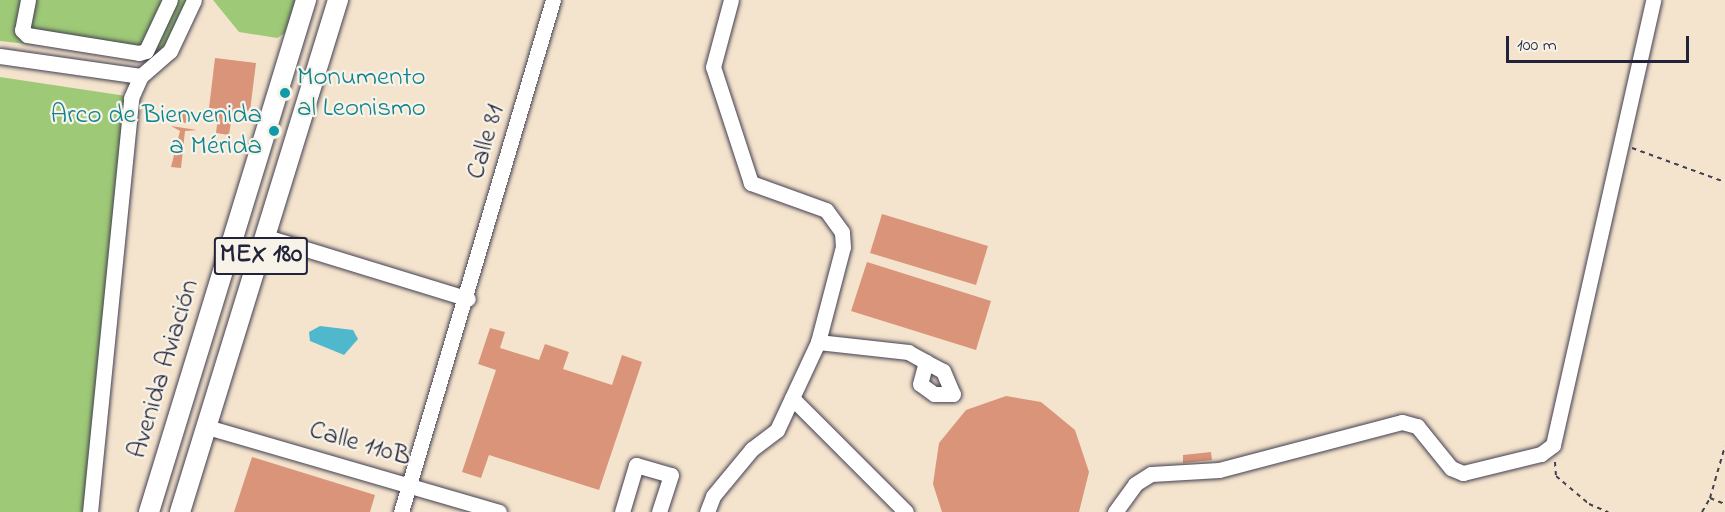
<!DOCTYPE html>
<html>
<head>
<meta charset="utf-8">
<style>
	body { margin:0 }
	#map { position:relative; width:1725px; height:512px; overflow:hidden; background:#f5e4cd; font-family:"Indie Flower",sans-serif }
	div>[style] { position:absolute }
	[style*='--x'] { left:calc(var(--x)*1px); top:calc(var(--y)*1px); width:calc(var(--w)*1px); rotate:calc(var(--a)*1deg) }
	.green>* { inset:0; background:#9ec976 }
	.water>* { inset:0; background:#4fb8cd }
	.building>* { inset:0; background:#d99479 }
	.path>* { height:2px; margin-top:-1px; transform-origin:0; background:repeating-linear-gradient(90deg,#423f51 0 4.5px,transparent 0 9px) }
	.roads { filter:drop-shadow(0 0 2px #423f51) drop-shadow(0 0 2px #423f51) }
	.minor>* { height:15px; margin:-7.5px; padding:0 7.5px; transform-origin:7.5px; border-radius:7.5px; background:#fff }
	.major>* { height:20px; margin:-10px; padding:0 10px; transform-origin:10px; border-radius:10px; background:#fff }
	.dots>* { width:16px; height:16px; translate:-50% -50%; box-sizing:border-box; border:3px solid #f7f3e8; border-radius:50% }
	span { translate:-50% -50%; white-space:nowrap; text-align:center; line-height:1.15; -webkit-text-stroke:4.5px #f7f3e8; paint-order:stroke }
	.shield-label span { padding:2px 4px; background:#f7f3e8; border:2px solid; border-radius:4px; -webkit-text-stroke-width:0 }
	.shield-label { font-size:26px; color:#22223b; font-weight:700 }
	.culture-label { font-size:27px; color:#0d838f }
	.left { translate:0 -50%; text-align:left }
	.right { translate:-100% -50%; text-align:right }
	.street-label { font-size:27px; color:#22223b }
	.scale { position:absolute; left:1506px; top:36px; width:183px; height:27px; box-sizing:border-box; border:3px solid #22223b; border-top:0; padding-left:8px; font-size:18px; line-height:21px; white-space:nowrap; color:#22223b; -webkit-text-stroke:4px #f7f3e8; paint-order:stroke }
</style>
</head>
<body>
<div id="map">
	<div class="green">
		<i style="clip-path:polygon(0 0,187px 0,167px 50px,142px 57px,0 41px)"></i>
		<i style="clip-path:polygon(213px 0,296px 0,285px 33px,277px 38px,239px 32px)"></i>
		<i style="clip-path:polygon(0 77px,126px 96px,86px 512px,0 512px)"></i>
	</div>
	<div class="water">
		<i style="clip-path:polygon(320px 326px,353px 330px,358px 339px,344px 355px,310px 341px,309px 332px)"></i>
	</div>
	<div class="building">
		<i style="clip-path:polygon(215px 58px,256px 63px,250px 111px,233px 109px,229px 135px,216px 133px,219px 109px,209px 108px)"></i>
		<i style="clip-path:polygon(177px 111px,189px 112px,187px 123px,176px 122px)"></i>
		<i style="clip-path:polygon(171px 126px,197px 130px,185px 131px,181px 168px,171px 167px,180px 131px)"></i>
		<i style="clip-path:polygon(882px 214px,988px 246px,976px 285px,870px 253px)"></i>
		<i style="clip-path:polygon(867px 262px,991px 301px,976px 350px,851px 311px)"></i>
		<i style="clip-path:polygon(490px 328px,505px 332px,500px 348px,539px 360px,545px 344px,569px 352px,563px 369px,612px 385px,622px 355px,642px 362px,599px 490px,489px 455px,481px 478px,462px 472px,496px 370px,478px 364px)"></i>
		<i style="clip-path:polygon(1006px 396px,1041px 402px,1075px 430px,1089px 472px,1079px 512px,942px 512px,933px 484px,939px 443px,966px 410px)"></i>
		<i style="clip-path:polygon(1211px 452px,1212px 460px,1183px 463px,1183px 455px)"></i>
		<i style="clip-path:polygon(252px 457px,375px 495px,370px 512px,234px 512px)"></i>
	</div>
	<div class="path">
		<i style="--x:1632;--y:148;--w:99;--a:20.1"></i>
		<i style="--x:1555;--y:462;--w:14;--a:86"></i>
		<i style="--x:1556;--y:476;--w:43;--a:40.3"></i>
		<i style="--x:1589;--y:504;--w:21;--a:23"></i>
		<i style="--x:1710;--y:498;--w:54;--a:-73.9"></i>
		<i style="--x:1702;--y:512;--w:16;--a:-60"></i>
		<i style="--x:1710;--y:498;--w:16;--a:22"></i>
	</div>
	<div class="roads">
		<div class="minor">
			<i style="--x:28;--y:0;--w:31;--a:101"></i>
			<i style="--x:22;--y:30;--w:7;--a:45"></i>
			<i style="--x:27;--y:35;--w:113;--a:9.1"></i>
			<i style="--x:139;--y:53;--w:7;--a:-16"></i>
			<i style="--x:146;--y:51;--w:56;--a:-64.8"></i>
			<i style="--x:0;--y:56;--w:142;--a:8.1"></i>
			<i style="--x:267;--y:237;--w:210;--a:17.1"></i>
			<i style="--x:818;--y:342;--w:91;--a:6.3"></i>
			<i style="--x:908;--y:352;--w:21;--a:29"></i>
			<i style="--x:926;--y:362;--w:19;--a:28"></i>
			<i style="--x:943;--y:371;--w:25;--a:67"></i>
			<i style="--x:953;--y:394;--w:19;--a:180"></i>
			<i style="--x:934;--y:394;--w:17;--a:-144"></i>
			<i style="--x:920;--y:384;--w:23;--a:-75"></i>
			<i style="--x:792;--y:398;--w:161;--a:45"></i>
			<i style="--x:207;--y:427;--w:304;--a:16.2"></i>
			<i style="--x:90;--y:512;--w:416;--a:-84.3"></i>
			<i style="--x:131;--y:98;--w:24;--a:-66"></i>
			<i style="--x:141;--y:76;--w:38;--a:-41"></i>
			<i style="--x:170;--y:51;--w:56;--a:-64.8"></i>
			<i style="--x:401;--y:512;--w:534;--a:-73.47"></i>
			<i style="--x:622;--y:512;--w:49;--a:-73.4"></i>
			<i style="--x:636;--y:465;--w:36;--a:16"></i>
			<i style="--x:671;--y:475;--w:39;--a:108"></i>
			<i style="--x:707;--y:512;--w:17;--a:-69"></i>
			<i style="--x:713;--y:496;--w:61;--a:-50.3"></i>
			<i style="--x:752;--y:449;--w:31;--a:-37"></i>
			<i style="--x:777;--y:430;--w:97;--a:-65"></i>
			<i style="--x:818;--y:342;--w:98;--a:-75.3"></i>
			<i style="--x:843;--y:247;--w:15;--a:-94"></i>
			<i style="--x:842;--y:232;--w:27;--a:-126"></i>
			<i style="--x:826;--y:210;--w:80;--a:-160.2"></i>
			<i style="--x:751;--y:183;--w:122;--a:-108.1"></i>
			<i style="--x:713;--y:67;--w:69;--a:-75"></i>
			<i style="--x:1115;--y:512;--w:34;--a:-54"></i>
			<i style="--x:1135;--y:484;--w:19;--a:-32"></i>
			<i style="--x:1151;--y:474;--w:68;--a:-3.4"></i>
			<i style="--x:1219;--y:470;--w:189;--a:-14.7"></i>
			<i style="--x:1402;--y:422;--w:16;--a:15"></i>
			<i style="--x:1417;--y:426;--w:54;--a:51"></i>
			<i style="--x:1451;--y:468;--w:13;--a:23"></i>
			<i style="--x:1463;--y:473;--w:80;--a:-13.7"></i>
			<i style="--x:1541;--y:454;--w:15;--a:-37"></i>
			<i style="--x:1553;--y:445;--w:456;--a:-77.3"></i>
		</div>
		<div class="major">
			<i style="--x:149;--y:512;--w:536;--a:-72.95"></i>
			<i style="--x:180;--y:512;--w:536;--a:-72.85"></i>
		</div>
	</div>
	<div class="dots">
		<i style="left:285px;top:93px;background:#0f9aa8"></i>
		<i style="left:274px;top:131px;background:#0f9aa8"></i>
	</div>
	<div class="shield-label">
		<span style="left:261px;top:256px">MEX 180</span>
	</div>
	<div class="culture-label">
		<span class="left" style="left:297px;top:93px">Monumento<br>al Leonismo</span>
		<span class="right" style="left:262px;top:131px">Arco de Bienvenida<br>a Mérida</span>
	</div>
	<div class="street-label">
		<span style="left:486px;top:142px;rotate:-74deg">Calle 81</span>
		<span style="left:164px;top:369px;rotate:-73deg">Avenida Aviación</span>
		<span style="left:360px;top:444px;rotate:16deg">Calle 110B</span>
	</div>
	<div class="scale">100 m</div>
</div>
</body>
</html>
